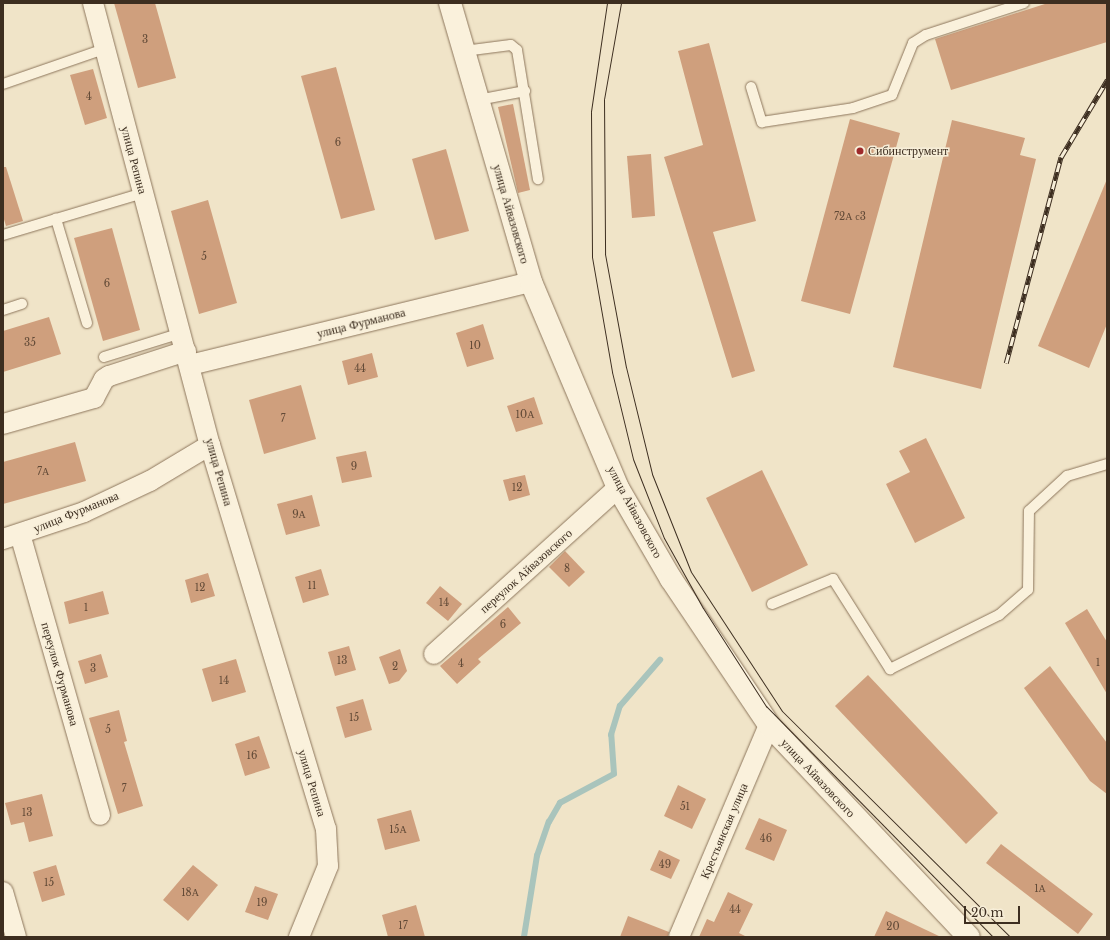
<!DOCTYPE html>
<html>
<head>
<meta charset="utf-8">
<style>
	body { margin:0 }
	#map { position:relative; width:1110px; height:940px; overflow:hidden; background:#f0e4c8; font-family:"Libre Baskerville",serif }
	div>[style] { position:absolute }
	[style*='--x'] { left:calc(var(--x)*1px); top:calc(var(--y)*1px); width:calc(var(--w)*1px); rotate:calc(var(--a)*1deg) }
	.stream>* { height:5.5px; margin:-2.75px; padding:0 2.75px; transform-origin:2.75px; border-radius:2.75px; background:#a9c4bc }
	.building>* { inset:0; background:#cf9f7d }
	.roads { filter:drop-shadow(0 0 1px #8d765c) drop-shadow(0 0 1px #8d765c) }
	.lane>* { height:10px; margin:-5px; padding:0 5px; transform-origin:5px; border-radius:5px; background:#faf1dc }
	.street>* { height:20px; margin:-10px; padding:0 10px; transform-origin:10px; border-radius:10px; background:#faf1dc }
	.secondary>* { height:22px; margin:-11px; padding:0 11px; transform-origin:11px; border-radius:11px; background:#faf1dc }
	.tram>* { height:1px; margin:-0.5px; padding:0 0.5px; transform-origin:0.5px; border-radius:0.5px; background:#3d2e20 }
	.rail>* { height:4.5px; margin-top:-2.25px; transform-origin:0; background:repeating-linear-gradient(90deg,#f7eed8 0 9px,#3d2e20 0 18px); box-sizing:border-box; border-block:1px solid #3d2e20 }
	.dots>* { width:11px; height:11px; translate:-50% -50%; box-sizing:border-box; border:2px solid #f7eed8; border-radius:50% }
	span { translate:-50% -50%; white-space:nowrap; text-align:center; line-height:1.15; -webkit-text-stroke:3px #f7eed8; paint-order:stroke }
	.number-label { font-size:10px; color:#624a37 }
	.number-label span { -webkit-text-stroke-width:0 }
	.poi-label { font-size:12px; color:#3d2e20 }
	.left { translate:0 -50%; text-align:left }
	.street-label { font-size:12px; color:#3d2e20 }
	.frame { position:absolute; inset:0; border:4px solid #3d2e20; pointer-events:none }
	.scale { position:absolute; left:964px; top:906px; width:56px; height:18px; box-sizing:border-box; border:2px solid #3d2e20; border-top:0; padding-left:5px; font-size:12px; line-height:14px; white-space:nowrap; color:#3d2e20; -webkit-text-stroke:3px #f7eed8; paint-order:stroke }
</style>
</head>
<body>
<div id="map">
	<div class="stream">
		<i style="--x:524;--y:937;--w:82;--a:-80.9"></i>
		<i style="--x:537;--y:856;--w:36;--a:-71"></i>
		<i style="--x:549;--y:822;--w:22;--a:-60"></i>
		<i style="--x:560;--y:803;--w:61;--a:-28.2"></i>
		<i style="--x:614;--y:774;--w:39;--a:-94"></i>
		<i style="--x:611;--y:735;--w:30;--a:-73"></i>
		<i style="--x:620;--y:706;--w:61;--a:-49"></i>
	</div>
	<div class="building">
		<i style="clip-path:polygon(114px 3px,155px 3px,176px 78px,138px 88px)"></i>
		<i style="clip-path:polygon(1048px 3px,1107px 3px,1107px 42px,951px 90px,935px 39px)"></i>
		<i style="clip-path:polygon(709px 43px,756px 221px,713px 232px,755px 371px,732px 378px,664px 157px,703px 145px,678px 51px)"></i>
		<i style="clip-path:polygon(336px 67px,375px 210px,341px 219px,301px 76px)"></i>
		<i style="clip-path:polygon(93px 69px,107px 118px,85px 125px,70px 75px)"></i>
		<i style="clip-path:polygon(513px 104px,530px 190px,518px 193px,498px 107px)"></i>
		<i style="clip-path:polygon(850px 119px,900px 133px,850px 314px,801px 301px)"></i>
		<i style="clip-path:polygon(952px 120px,1025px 138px,1020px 155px,1036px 159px,981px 389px,893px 367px)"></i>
		<i style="clip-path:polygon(446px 149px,469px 231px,435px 240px,412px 159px)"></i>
		<i style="clip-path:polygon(651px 154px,655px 216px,632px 218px,627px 156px)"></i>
		<i style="clip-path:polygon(3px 167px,6px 167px,23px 221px,6px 226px,3px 216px)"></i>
		<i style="clip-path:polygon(1107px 179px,1107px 324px,1089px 368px,1038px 346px)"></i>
		<i style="clip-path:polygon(208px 200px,237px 303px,199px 314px,171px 211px)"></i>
		<i style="clip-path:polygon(112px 228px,140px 330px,103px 341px,74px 238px)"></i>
		<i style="clip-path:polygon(49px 317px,61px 354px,3px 372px,3px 331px)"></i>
		<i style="clip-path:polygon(483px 324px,494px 359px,467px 367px,456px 333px)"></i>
		<i style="clip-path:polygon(372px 353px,378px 377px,348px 385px,342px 361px)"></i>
		<i style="clip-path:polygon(301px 385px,316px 439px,264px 454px,249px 400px)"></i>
		<i style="clip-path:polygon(534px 397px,543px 424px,516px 432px,507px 406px)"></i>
		<i style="clip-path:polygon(926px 438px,965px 518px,915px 543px,886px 484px,910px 472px,899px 451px)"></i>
		<i style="clip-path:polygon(75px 442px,86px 481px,3px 504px,3px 462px)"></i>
		<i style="clip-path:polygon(366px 451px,372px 477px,342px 483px,336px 457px)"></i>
		<i style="clip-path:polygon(762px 470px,808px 565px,752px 592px,706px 498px)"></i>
		<i style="clip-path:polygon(525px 475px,530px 495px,509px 501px,503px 480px)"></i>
		<i style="clip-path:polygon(312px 495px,320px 526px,286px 535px,277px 504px)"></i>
		<i style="clip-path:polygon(565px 551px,585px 572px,569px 587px,549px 567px)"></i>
		<i style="clip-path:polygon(321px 569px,329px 595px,303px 603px,295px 577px)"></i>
		<i style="clip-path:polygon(208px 573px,215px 596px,191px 603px,185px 580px)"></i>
		<i style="clip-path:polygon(440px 586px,462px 604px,448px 621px,426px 603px)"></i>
		<i style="clip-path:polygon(103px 591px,109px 614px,69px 624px,64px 602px)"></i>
		<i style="clip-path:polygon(508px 607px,521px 623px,478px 659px,481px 662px,457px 684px,440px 666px)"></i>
		<i style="clip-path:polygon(1087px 609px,1107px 642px,1107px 694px,1065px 623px)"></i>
		<i style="clip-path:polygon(349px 646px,356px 670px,335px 676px,328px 652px)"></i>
		<i style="clip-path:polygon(400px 649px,407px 671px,399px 681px,389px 684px,379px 657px)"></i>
		<i style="clip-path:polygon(101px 654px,108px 677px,85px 684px,78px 661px)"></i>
		<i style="clip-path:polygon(236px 659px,246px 692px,212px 702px,202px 669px)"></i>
		<i style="clip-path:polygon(1050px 666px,1107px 743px,1107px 794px,1090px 781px,1024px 688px)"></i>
		<i style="clip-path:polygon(868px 675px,998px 813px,966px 844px,835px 706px)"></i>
		<i style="clip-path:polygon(363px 699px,372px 730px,345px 738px,336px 707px)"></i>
		<i style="clip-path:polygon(119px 710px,127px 741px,124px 742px,143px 806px,118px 814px,89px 718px)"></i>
		<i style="clip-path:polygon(259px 736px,270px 768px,245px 776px,235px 744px)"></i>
		<i style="clip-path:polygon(678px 785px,706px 799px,692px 829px,664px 816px)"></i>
		<i style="clip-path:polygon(42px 794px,53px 836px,29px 842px,24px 822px,11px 825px,5px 803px)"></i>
		<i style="clip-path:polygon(411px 810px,420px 841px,385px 850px,377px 819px)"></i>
		<i style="clip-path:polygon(759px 818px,787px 830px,774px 861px,745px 849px)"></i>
		<i style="clip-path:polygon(1001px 844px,1093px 914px,1078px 934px,986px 863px)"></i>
		<i style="clip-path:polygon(659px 850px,680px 860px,671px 879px,650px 870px)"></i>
		<i style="clip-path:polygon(56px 865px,65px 895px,42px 902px,33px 872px)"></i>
		<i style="clip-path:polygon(193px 865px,218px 885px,188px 921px,163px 900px)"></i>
		<i style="clip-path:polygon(255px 886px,278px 894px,268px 920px,245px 912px)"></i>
		<i style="clip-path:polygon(728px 892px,753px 904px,739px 933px,747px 937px,699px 937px,707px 919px,714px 922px)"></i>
		<i style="clip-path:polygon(416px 905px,425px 937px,388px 937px,382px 915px)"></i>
		<i style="clip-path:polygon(886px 911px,941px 937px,874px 937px)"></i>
		<i style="clip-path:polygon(628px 916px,669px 932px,668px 937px,620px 937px)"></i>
	</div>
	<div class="roads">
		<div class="lane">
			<i style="--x:464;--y:51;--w:47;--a:-7.3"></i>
			<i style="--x:511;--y:45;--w:8;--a:40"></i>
			<i style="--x:517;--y:50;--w:131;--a:80.8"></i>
			<i style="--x:3;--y:84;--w:107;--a:-19.1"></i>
			<i style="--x:751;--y:87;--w:37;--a:73"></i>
			<i style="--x:762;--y:122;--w:92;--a:-8.7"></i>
			<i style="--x:853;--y:108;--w:41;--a:-18.4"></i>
			<i style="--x:892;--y:95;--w:56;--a:-68"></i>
			<i style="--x:913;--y:43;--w:15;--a:-32"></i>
			<i style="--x:926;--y:35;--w:103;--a:-18.1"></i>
			<i style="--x:478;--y:100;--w:48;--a:-10.8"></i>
			<i style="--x:3;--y:235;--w:55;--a:-16.8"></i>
			<i style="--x:3;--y:310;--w:20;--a:-18"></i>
			<i style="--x:87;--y:323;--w:109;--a:-106.6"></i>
			<i style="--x:56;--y:219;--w:91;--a:-16.6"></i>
			<i style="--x:104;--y:357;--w:81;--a:-17.3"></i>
			<i style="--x:772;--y:604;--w:66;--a:-22.3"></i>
			<i style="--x:833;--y:579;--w:107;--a:57.7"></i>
			<i style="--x:890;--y:669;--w:122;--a:-26.4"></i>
			<i style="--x:999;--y:615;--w:38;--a:-41"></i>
			<i style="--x:1028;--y:590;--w:79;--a:-89.3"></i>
			<i style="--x:1029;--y:511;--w:52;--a:-42.6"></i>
			<i style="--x:1067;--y:476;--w:42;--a:-16.7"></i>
		</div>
		<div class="street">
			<i style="--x:93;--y:3;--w:457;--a:75.2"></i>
			<i style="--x:210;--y:445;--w:401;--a:73.2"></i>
			<i style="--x:326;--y:829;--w:37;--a:87"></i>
			<i style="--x:328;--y:866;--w:77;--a:112.2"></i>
			<i style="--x:190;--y:365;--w:351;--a:-13.7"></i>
			<i style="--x:3;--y:424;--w:95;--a:-15.9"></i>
			<i style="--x:94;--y:398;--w:21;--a:-62"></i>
			<i style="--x:104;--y:379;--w:6;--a:-31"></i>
			<i style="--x:109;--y:376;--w:81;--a:-18"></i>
			<i style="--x:20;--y:534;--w:292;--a:74.1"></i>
			<i style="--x:3;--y:539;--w:85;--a:-18.4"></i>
			<i style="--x:84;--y:512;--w:73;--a:-25.2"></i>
			<i style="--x:150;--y:481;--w:70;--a:-31"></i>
			<i style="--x:434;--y:654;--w:248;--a:-42.1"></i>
			<i style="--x:3;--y:892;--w:47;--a:73.9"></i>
			<i style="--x:679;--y:937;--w:230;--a:-67"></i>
		</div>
		<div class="secondary">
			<i style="--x:450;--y:3;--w:291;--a:73.8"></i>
			<i style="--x:531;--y:282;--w:224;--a:67.1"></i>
			<i style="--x:618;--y:488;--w:105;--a:59.8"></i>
			<i style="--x:671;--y:579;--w:176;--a:56.1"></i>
			<i style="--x:769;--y:725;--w:291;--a:46.7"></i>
		</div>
	</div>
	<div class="tram">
		<i style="--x:607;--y:3;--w:110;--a:98.4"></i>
		<i style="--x:591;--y:112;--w:145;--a:89.6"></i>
		<i style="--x:592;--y:257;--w:117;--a:80.1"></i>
		<i style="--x:612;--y:372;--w:89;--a:76.4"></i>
		<i style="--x:633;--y:459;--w:85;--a:68.6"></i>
		<i style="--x:664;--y:538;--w:80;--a:60.9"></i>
		<i style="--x:703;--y:608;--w:117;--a:57.3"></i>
		<i style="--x:766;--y:706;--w:324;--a:45.5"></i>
		<i style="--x:621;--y:3;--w:97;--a:100"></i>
		<i style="--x:604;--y:99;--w:155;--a:89.6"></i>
		<i style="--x:605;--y:254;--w:115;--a:79.5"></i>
		<i style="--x:626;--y:367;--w:110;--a:76.3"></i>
		<i style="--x:652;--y:474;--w:105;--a:68.3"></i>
		<i style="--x:691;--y:572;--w:166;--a:56.8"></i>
		<i style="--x:782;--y:711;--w:321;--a:44.7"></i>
	</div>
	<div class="rail">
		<i style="--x:1006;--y:363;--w:213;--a:-75.1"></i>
		<i style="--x:1061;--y:157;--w:90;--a:-59.1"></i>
	</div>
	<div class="dots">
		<i style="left:860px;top:151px;background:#9e2a2b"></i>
	</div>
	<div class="number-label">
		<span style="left:145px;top:40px">3</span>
		<span style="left:89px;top:97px">4</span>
		<span style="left:338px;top:143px">6</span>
		<span style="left:850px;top:217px">72А с3</span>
		<span style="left:204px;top:257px">5</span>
		<span style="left:107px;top:284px">6</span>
		<span style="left:30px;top:343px">35</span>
		<span style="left:475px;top:346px">10</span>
		<span style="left:360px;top:369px">44</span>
		<span style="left:525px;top:415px">10А</span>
		<span style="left:283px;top:419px">7</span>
		<span style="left:354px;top:467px">9</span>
		<span style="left:43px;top:472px">7А</span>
		<span style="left:517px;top:488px">12</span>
		<span style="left:299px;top:515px">9А</span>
		<span style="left:567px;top:569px">8</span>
		<span style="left:312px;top:586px">11</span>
		<span style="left:200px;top:588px">12</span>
		<span style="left:444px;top:603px">14</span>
		<span style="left:86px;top:608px">1</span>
		<span style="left:503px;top:625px">6</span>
		<span style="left:342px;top:661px">13</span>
		<span style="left:1098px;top:663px">1</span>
		<span style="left:461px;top:664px">4</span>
		<span style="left:395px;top:667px">2</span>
		<span style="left:93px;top:669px">3</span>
		<span style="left:224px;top:681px">14</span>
		<span style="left:354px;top:718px">15</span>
		<span style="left:108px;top:730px">5</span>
		<span style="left:252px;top:756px">16</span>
		<span style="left:124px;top:789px">7</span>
		<span style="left:685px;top:807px">51</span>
		<span style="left:27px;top:813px">13</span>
		<span style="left:398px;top:830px">15А</span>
		<span style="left:766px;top:839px">46</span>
		<span style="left:665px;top:865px">49</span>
		<span style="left:49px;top:883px">15</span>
		<span style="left:1040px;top:889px">1А</span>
		<span style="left:190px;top:893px">18А</span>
		<span style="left:262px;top:903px">19</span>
		<span style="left:735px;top:910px">44</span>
		<span style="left:403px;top:926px">17</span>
		<span style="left:893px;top:927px">20</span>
	</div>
	<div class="poi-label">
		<span class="left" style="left:868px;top:151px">Сибинструмент</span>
	</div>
	<div class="street-label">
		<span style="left:134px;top:160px;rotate:75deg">улица Репина</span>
		<span style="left:511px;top:214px;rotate:74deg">улица Айвазовского</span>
		<span style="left:361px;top:323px;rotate:-14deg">улица Фурманова</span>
		<span style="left:219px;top:472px;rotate:74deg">улица Репина</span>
		<span style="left:76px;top:512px;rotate:-22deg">улица Фурманова</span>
		<span style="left:635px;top:512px;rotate:62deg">улица Айвазовского</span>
		<span style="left:526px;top:571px;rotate:-42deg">переулок Айвазовского</span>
		<span style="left:60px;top:674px;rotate:74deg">переулок Фурманова</span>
		<span style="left:818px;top:778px;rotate:47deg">улица Айвазовского</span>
		<span style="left:312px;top:783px;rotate:73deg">улица Репина</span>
		<span style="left:724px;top:831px;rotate:-67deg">Крестьянская улица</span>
	</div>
	<div class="frame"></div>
	<div class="scale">20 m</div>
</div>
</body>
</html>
